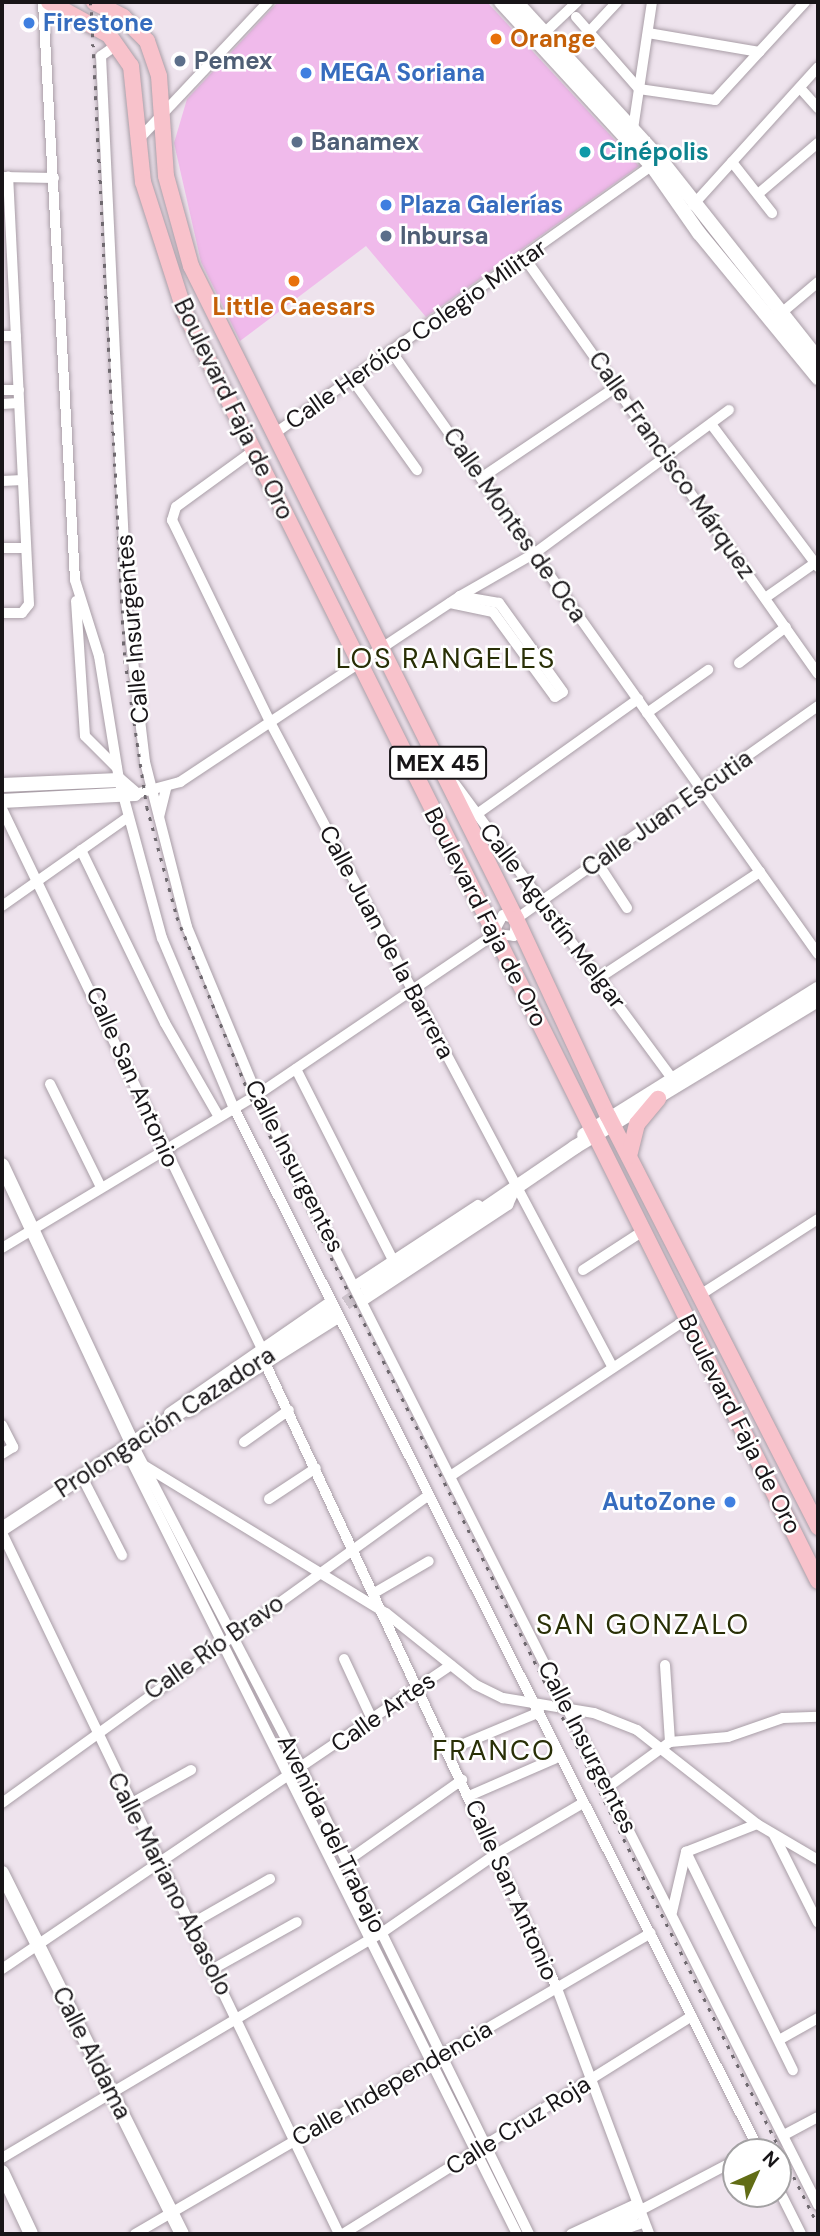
<!DOCTYPE html>
<html>
<head>
<meta charset="utf-8">
<style>
	body { margin:0 }
	#map { position:relative; width:820px; height:2236px; overflow:hidden; background:#eee3ed; font-family:"DM Sans",sans-serif }
	div>[style] { position:absolute }
	[style*='--x'] { left:calc(var(--x)*1px); top:calc(var(--y)*1px); width:calc(var(--w)*1px); rotate:calc(var(--a)*1deg) }
	.building>* { inset:0; background:#f0baeb }
	.secondary-tunnel>* { height:14px; margin-top:-7px; transform-origin:0; background:repeating-linear-gradient(90deg,#cec4cd 0 14px,transparent 0 21px) }
	.roads { filter:drop-shadow(0 0 2px #a99ea7) drop-shadow(0 0 2px #a99ea7) }
	.street>* { height:10px; margin:-5px; padding:0 5px; transform-origin:5px; border-radius:5px; background:#fff }
	.secondary>* { height:14px; margin:-7px; padding:0 7px; transform-origin:7px; border-radius:7px; background:#fff }
	.primary>* { height:16px; margin:-8px; padding:0 8px; transform-origin:8px; border-radius:8px; background:#f8c2cb }
	.rail>* { height:2.5px; margin-top:-1.25px; transform-origin:0; background:repeating-linear-gradient(90deg,#6f696f 0 3.5px,transparent 0 10.5px) }
	.dots>* { width:19px; height:19px; translate:-50% -50%; box-sizing:border-box; border:4px solid #fff; border-radius:50% }
	span { translate:-50% -50%; white-space:nowrap; text-align:center; line-height:1.15; -webkit-text-stroke:5px #fff; paint-order:stroke }
	.shield-label span { padding:2px 5px; background:#fff; border:2px solid; border-radius:5px; -webkit-text-stroke-width:0 }
	.shield-label { font-size:23px; color:#181518; font-weight:700 }
	.shop-label { font-size:24px; color:#366cbe; font-weight:700 }
	.left { translate:0 -50%; text-align:left }
	.right { translate:-100% -50%; text-align:right }
	.food-label { font-size:24px; color:#c56008; font-weight:700 }
	.service-label { font-size:24px; color:#4e5e75; font-weight:700 }
	.culture-label { font-size:24px; color:#0d838f; font-weight:700 }
	.street-label { font-size:24px; color:#181518 }
	.quarter-label { font-size:28px; color:#292f06; letter-spacing:2px }
	.frame { position:absolute; inset:0; border:4px solid #181518; pointer-events:none }
	.north { position:absolute; left:722px; top:2138px; width:70px; height:70px; box-sizing:border-box; background:#fff; border:2px solid #a3a1a3; border-radius:50%; rotate:45deg; font-size:19px; font-weight:700; line-height:28px; text-align:center; color:#181518 }
	.north::after { content:''; display:block; margin:auto; width:24px; height:32px; background:#626d16; clip-path:polygon(50% 0,100% 100%,50% 72%,0 100%) }
</style>
</head>
<body>
<div id="map">
	<div class="building">
		<i style="clip-path:polygon(278px 2px,487px 2px,639px 166px,426px 317px,366px 246px,240px 341px,201px 262px,174px 143px,187px 99px)"></i>
	</div>
	<div class="secondary-tunnel">
		<i style="--x:328;--y:1315;--w:47;--a:-33.7"></i>
		<i style="--x:758;--y:2152;--w:42;--a:-27.2"></i>
	</div>
	<div class="roads">
		<div class="street">
			<i style="--x:43;--y:2;--w:579;--a:86.83"></i>
			<i style="--x:75;--y:580;--w:80;--a:72.5"></i>
			<i style="--x:99;--y:656;--w:126;--a:80.8"></i>
			<i style="--x:119;--y:780;--w:164;--a:74.8"></i>
			<i style="--x:162;--y:938;--w:182;--a:67.1"></i>
			<i style="--x:233;--y:1106;--w:1171;--a:63.26"></i>
			<i style="--x:576;--y:17;--w:96;--a:48.8"></i>
			<i style="--x:639;--y:89;--w:77;--a:8.2"></i>
			<i style="--x:715;--y:100;--w:133;--a:-47.4"></i>
			<i style="--x:590;--y:31;--w:40;--a:-47"></i>
			<i style="--x:648;--y:33;--w:113;--a:9.7"></i>
			<i style="--x:540;--y:37;--w:51;--a:-43.4"></i>
			<i style="--x:118;--y:44;--w:21;--a:145"></i>
			<i style="--x:101;--y:56;--w:554;--a:87.31"></i>
			<i style="--x:127;--y:609;--w:154;--a:83.3"></i>
			<i style="--x:145;--y:762;--w:170;--a:75.7"></i>
			<i style="--x:187;--y:927;--w:182;--a:67.4"></i>
			<i style="--x:257;--y:1095;--w:1244;--a:63.19"></i>
			<i style="--x:800;--y:88;--w:27;--a:48"></i>
			<i style="--x:633;--y:129;--w:128;--a:-81.5"></i>
			<i style="--x:139;--y:139;--w:188;--a:-46.7"></i>
			<i style="--x:732;--y:162;--w:65;--a:51.9"></i>
			<i style="--x:2;--y:177;--w:52;--a:1.1"></i>
			<i style="--x:758;--y:194;--w:79;--a:-40.4"></i>
			<i style="--x:693;--y:205;--w:186;--a:-47.8"></i>
			<i style="--x:524;--y:257;--w:510;--a:54.81"></i>
			<i style="--x:779;--y:315;--w:51;--a:-40.2"></i>
			<i style="--x:2;--y:336;--w:14;--a:0"></i>
			<i style="--x:391;--y:351;--w:739;--a:54.7"></i>
			<i style="--x:352;--y:379;--w:112;--a:54.5"></i>
			<i style="--x:2;--y:390;--w:17;--a:0"></i>
			<i style="--x:2;--y:404;--w:17;--a:-3"></i>
			<i style="--x:711;--y:424;--w:179;--a:53.2"></i>
			<i style="--x:274;--y:434;--w:468;--a:-35.4"></i>
			<i style="--x:253;--y:451;--w:95;--a:144"></i>
			<i style="--x:176;--y:507;--w:14;--a:107"></i>
			<i style="--x:172;--y:520;--w:225;--a:64.1"></i>
			<i style="--x:270;--y:722;--w:731;--a:62.03"></i>
			<i style="--x:481;--y:478;--w:163;--a:-34"></i>
			<i style="--x:2;--y:481;--w:21;--a:-3"></i>
			<i style="--x:2;--y:548;--w:24;--a:0"></i>
			<i style="--x:765;--y:598;--w:61;--a:-35"></i>
			<i style="--x:76;--y:601;--w:135;--a:86.2"></i>
			<i style="--x:85;--y:736;--w:45;--a:45"></i>
			<i style="--x:450;--y:603;--w:44;--a:11.8"></i>
			<i style="--x:493;--y:612;--w:105;--a:53.9"></i>
			<i style="--x:555;--y:697;--w:9;--a:-32"></i>
			<i style="--x:563;--y:692;--w:110;--a:-125.7"></i>
			<i style="--x:499;--y:603;--w:40;--a:-170"></i>
			<i style="--x:2;--y:613;--w:20;--a:0"></i>
			<i style="--x:22;--y:613;--w:11;--a:-52"></i>
			<i style="--x:29;--y:604;--w:428;--a:-92.8"></i>
			<i style="--x:739;--y:663;--w:59;--a:-37.5"></i>
			<i style="--x:647;--y:713;--w:75;--a:-35.2"></i>
			<i style="--x:455;--y:784;--w:364;--a:53.6"></i>
			<i style="--x:135;--y:794;--w:47;--a:-14.9"></i>
			<i style="--x:180;--y:782;--w:336;--a:-33.6"></i>
			<i style="--x:460;--y:596;--w:86;--a:-29.8"></i>
			<i style="--x:535;--y:553;--w:241;--a:-36.4"></i>
			<i style="--x:2;--y:809;--w:597;--a:64.29"></i>
			<i style="--x:477;--y:814;--w:198;--a:-35.5"></i>
			<i style="--x:159;--y:817;--w:30;--a:-76"></i>
			<i style="--x:81;--y:850;--w:192;--a:64.1"></i>
			<i style="--x:165;--y:1023;--w:106;--a:60.1"></i>
			<i style="--x:597;--y:862;--w:55;--a:56.9"></i>
			<i style="--x:2;--y:906;--w:154;--a:-35.2"></i>
			<i style="--x:516;--y:919;--w:370;--a:-35.2"></i>
			<i style="--x:495;--y:930;--w:17;--a:-62"></i>
			<i style="--x:503;--y:915;--w:14;--a:17"></i>
			<i style="--x:496;--y:934;--w:18;--a:6"></i>
			<i style="--x:514;--y:936;--w:13;--a:-81"></i>
			<i style="--x:599;--y:978;--w:193;--a:-33.4"></i>
			<i style="--x:296;--y:1069;--w:214;--a:63.1"></i>
			<i style="--x:50;--y:1084;--w:115;--a:63.7"></i>
			<i style="--x:2;--y:1248;--w:297;--a:-31"></i>
			<i style="--x:257;--y:1095;--w:287;--a:-34.1"></i>
			<i style="--x:583;--y:1270;--w:72;--a:-33"></i>
			<i style="--x:356;--y:1285;--w:146;--a:-33.3"></i>
			<i style="--x:700;--y:1295;--w:140;--a:-32.8"></i>
			<i style="--x:364;--y:1300;--w:173;--a:-33.4"></i>
			<i style="--x:508;--y:1205;--w:17;--a:-66"></i>
			<i style="--x:266;--y:1365;--w:685;--a:64.97"></i>
			<i style="--x:556;--y:1986;--w:265;--a:69.4"></i>
			<i style="--x:189;--y:1412;--w:176;--a:-32.2"></i>
			<i style="--x:169;--y:1413;--w:196;--a:-34.6"></i>
			<i style="--x:2;--y:1425;--w:25;--a:63"></i>
			<i style="--x:13;--y:1447;--w:13;--a:148"></i>
			<i style="--x:244;--y:1442;--w:55;--a:-35.4"></i>
			<i style="--x:132;--y:1443;--w:366;--a:62.5"></i>
			<i style="--x:301;--y:1768;--w:519;--a:63.93"></i>
			<i style="--x:125;--y:1448;--w:878;--a:63.49"></i>
			<i style="--x:145;--y:1466;--w:282;--a:31.4"></i>
			<i style="--x:386;--y:1613;--w:115;--a:38.7"></i>
			<i style="--x:476;--y:1685;--w:30;--a:26"></i>
			<i style="--x:503;--y:1698;--w:92;--a:9.4"></i>
			<i style="--x:594;--y:1713;--w:46;--a:21.6"></i>
			<i style="--x:637;--y:1730;--w:152;--a:38.1"></i>
			<i style="--x:757;--y:1824;--w:71;--a:30.5"></i>
			<i style="--x:452;--y:1475;--w:282;--a:-33.6"></i>
			<i style="--x:82;--y:1477;--w:88;--a:62.9"></i>
			<i style="--x:269;--y:1499;--w:56;--a:-33.4"></i>
			<i style="--x:2;--y:1533;--w:778;--a:64.32"></i>
			<i style="--x:376;--y:1592;--w:61;--a:-30.3"></i>
			<i style="--x:344;--y:1659;--w:66;--a:65"></i>
			<i style="--x:665;--y:1665;--w:77;--a:86.3"></i>
			<i style="--x:449;--y:1750;--w:93;--a:-22.7"></i>
			<i style="--x:535;--y:1714;--w:10;--a:-53"></i>
			<i style="--x:608;--y:1787;--w:77;--a:-36"></i>
			<i style="--x:670;--y:1742;--w:58;--a:-4.9"></i>
			<i style="--x:728;--y:1737;--w:58;--a:-19.1"></i>
			<i style="--x:783;--y:1718;--w:35;--a:-2"></i>
			<i style="--x:469;--y:1796;--w:93;--a:-23.5"></i>
			<i style="--x:2;--y:1803;--w:526;--a:-35.8"></i>
			<i style="--x:130;--y:1804;--w:70;--a:-29.1"></i>
			<i style="--x:774;--y:1835;--w:98;--a:63.4"></i>
			<i style="--x:686;--y:1852;--w:243;--a:63.9"></i>
			<i style="--x:347;--y:1861;--w:141;--a:-35.2"></i>
			<i style="--x:672;--y:1912;--w:62;--a:-76.9"></i>
			<i style="--x:686;--y:1852;--w:76;--a:-21.5"></i>
			<i style="--x:191;--y:1924;--w:91;--a:-29.7"></i>
			<i style="--x:2;--y:1969;--w:542;--a:-34.1"></i>
			<i style="--x:213;--y:1969;--w:96;--a:-29.2"></i>
			<i style="--x:779;--y:2040;--w:45;--a:-29.4"></i>
			<i style="--x:784;--y:2135;--w:38;--a:-28"></i>
			<i style="--x:2;--y:2158;--w:439;--a:-30.7"></i>
			<i style="--x:380;--y:1934;--w:141;--a:-34.6"></i>
			<i style="--x:496;--y:1854;--w:101;--a:-30.4"></i>
			<i style="--x:778;--y:2188;--w:51;--a:63.4"></i>
			<i style="--x:637;--y:2212;--w:112;--a:-27.7"></i>
			<i style="--x:135;--y:2234;--w:597;--a:-30.26"></i>
			<i style="--x:343;--y:2234;--w:411;--a:-32"></i>
			<i style="--x:571;--y:2234;--w:69;--a:-24.7"></i>
			<i style="--x:612;--y:2234;--w:33;--a:-20"></i>
		</div>
		<div class="secondary">
			<i style="--x:501;--y:2;--w:223;--a:47.4"></i>
			<i style="--x:652;--y:166;--w:82;--a:55"></i>
			<i style="--x:699;--y:233;--w:188;--a:50.6"></i>
			<i style="--x:516;--y:2;--w:214;--a:47.5"></i>
			<i style="--x:661;--y:160;--w:253;--a:51.7"></i>
			<i style="--x:2;--y:785;--w:117;--a:-2.4"></i>
			<i style="--x:119;--y:780;--w:21;--a:41"></i>
			<i style="--x:2;--y:801;--w:133;--a:-3"></i>
			<i style="--x:584;--y:1135;--w:276;--a:-32"></i>
			<i style="--x:2;--y:1165;--w:307;--a:64.9"></i>
			<i style="--x:367;--y:1289;--w:252;--a:-34.3"></i>
			<i style="--x:575;--y:1147;--w:284;--a:-31.2"></i>
			<i style="--x:2;--y:1529;--w:390;--a:-33.3"></i>
			<i style="--x:2;--y:1873;--w:403;--a:63.5"></i>
			<i style="--x:2;--y:2172;--w:68;--a:64.9"></i>
			<i style="--x:593;--y:2234;--w:42;--a:-24.1"></i>
		</div>
		<div class="primary">
			<i style="--x:49;--y:2;--w:68;--a:28.8"></i>
			<i style="--x:109;--y:35;--w:38;--a:55"></i>
			<i style="--x:131;--y:66;--w:117;--a:84.1"></i>
			<i style="--x:143;--y:182;--w:138;--a:72.2"></i>
			<i style="--x:185;--y:313;--w:1417;--a:63.47"></i>
			<i style="--x:94;--y:2;--w:33;--a:27"></i>
			<i style="--x:123;--y:17;--w:34;--a:45"></i>
			<i style="--x:147;--y:41;--w:37;--a:71"></i>
			<i style="--x:159;--y:76;--w:100;--a:86"></i>
			<i style="--x:166;--y:176;--w:93;--a:74.5"></i>
			<i style="--x:191;--y:266;--w:729;--a:63.54"></i>
			<i style="--x:516;--y:919;--w:217;--a:65"></i>
			<i style="--x:608;--y:1116;--w:462;--a:62.9"></i>
			<i style="--x:629;--y:1156;--w:33;--a:-76"></i>
			<i style="--x:637;--y:1124;--w:33;--a:-50"></i>
		</div>
	</div>
	<div class="rail">
		<i style="--x:91;--y:2;--w:659;--a:87.04"></i>
		<i style="--x:125;--y:660;--w:149;--a:81.5"></i>
		<i style="--x:147;--y:807;--w:114;--a:74.7"></i>
		<i style="--x:177;--y:917;--w:196;--a:67.8"></i>
		<i style="--x:251;--y:1098;--w:1262;--a:63.29"></i>
	</div>
	<div class="dots">
		<i style="left:29px;top:23px;background:#3f7fe0"></i>
		<i style="left:496px;top:39px;background:#e8710a"></i>
		<i style="left:180px;top:61px;background:#5c6f8a"></i>
		<i style="left:306px;top:73px;background:#3f7fe0"></i>
		<i style="left:297px;top:142px;background:#5c6f8a"></i>
		<i style="left:585px;top:152px;background:#0f9aa8"></i>
		<i style="left:386px;top:205px;background:#3f7fe0"></i>
		<i style="left:386px;top:236px;background:#5c6f8a"></i>
		<i style="left:294px;top:281px;background:#e8710a"></i>
		<i style="left:730px;top:1502px;background:#3f7fe0"></i>
	</div>
	<div class="shield-label">
		<span style="left:438px;top:763px">MEX 45</span>
	</div>
	<div class="shop-label">
		<span class="left" style="left:43px;top:23px">Firestone</span>
		<span class="left" style="left:320px;top:73px">MEGA Soriana</span>
		<span class="left" style="left:400px;top:205px">Plaza Galerías</span>
		<span class="right" style="left:716px;top:1502px">AutoZone</span>
	</div>
	<div class="food-label">
		<span class="left" style="left:510px;top:39px">Orange</span>
		<span style="left:294px;top:307px">Little Caesars</span>
	</div>
	<div class="service-label">
		<span class="left" style="left:194px;top:61px">Pemex</span>
		<span class="left" style="left:311px;top:142px">Banamex</span>
		<span class="left" style="left:400px;top:236px">Inbursa</span>
	</div>
	<div class="culture-label">
		<span class="left" style="left:599px;top:152px">Cinépolis</span>
	</div>
	<div class="street-label">
		<span style="left:416px;top:334px;rotate:-35deg">Calle Heróico Colegio Militar</span>
		<span style="left:234px;top:409px;rotate:64deg">Boulevard Faja de Oro</span>
		<span style="left:672px;top:465px;rotate:55deg">Calle Francisco Márquez</span>
		<span style="left:515px;top:525px;rotate:55deg">Calle Montes de Oca</span>
		<span style="left:132px;top:629px;rotate:-95deg">Calle Insurgentes</span>
		<span style="left:667px;top:813px;rotate:-35deg">Calle Juan Escutia</span>
		<span style="left:553px;top:916px;rotate:53deg">Calle Agustín Melgar</span>
		<span style="left:486px;top:917px;rotate:63deg">Boulevard Faja de Oro</span>
		<span style="left:387px;top:942px;rotate:62deg">Calle Juan de la Barrera</span>
		<span style="left:133px;top:1077px;rotate:66deg">Calle San Antonio</span>
		<span style="left:295px;top:1166px;rotate:63deg">Calle Insurgentes</span>
		<span style="left:165px;top:1422px;rotate:-33deg">Prolongación Cazadora</span>
		<span style="left:740px;top:1424px;rotate:63deg">Boulevard Faja de Oro</span>
		<span style="left:214px;top:1647px;rotate:-35deg">Calle Río Bravo</span>
		<span style="left:383px;top:1712px;rotate:-35deg">Calle Artes</span>
		<span style="left:588px;top:1747px;rotate:63deg">Calle Insurgentes</span>
		<span style="left:332px;top:1834px;rotate:64deg">Avenida del Trabajo</span>
		<span style="left:170px;top:1884px;rotate:63deg">Calle Mariano Abasolo</span>
		<span style="left:512px;top:1890px;rotate:66deg">Calle San Antonio</span>
		<span style="left:92px;top:2053px;rotate:63deg">Calle Aldama</span>
		<span style="left:392px;top:2083px;rotate:-30deg">Calle Independencia</span>
		<span style="left:518px;top:2125px;rotate:-32deg">Calle Cruz Roja</span>
	</div>
	<div class="quarter-label">
		<span style="left:446px;top:659px">LOS RANGELES</span>
		<span style="left:643px;top:1625px">SAN GONZALO</span>
		<span style="left:494px;top:1751px">FRANCO</span>
	</div>
	<div class="frame"></div>
	<div class="north">N</div>
</div>
</body>
</html>
